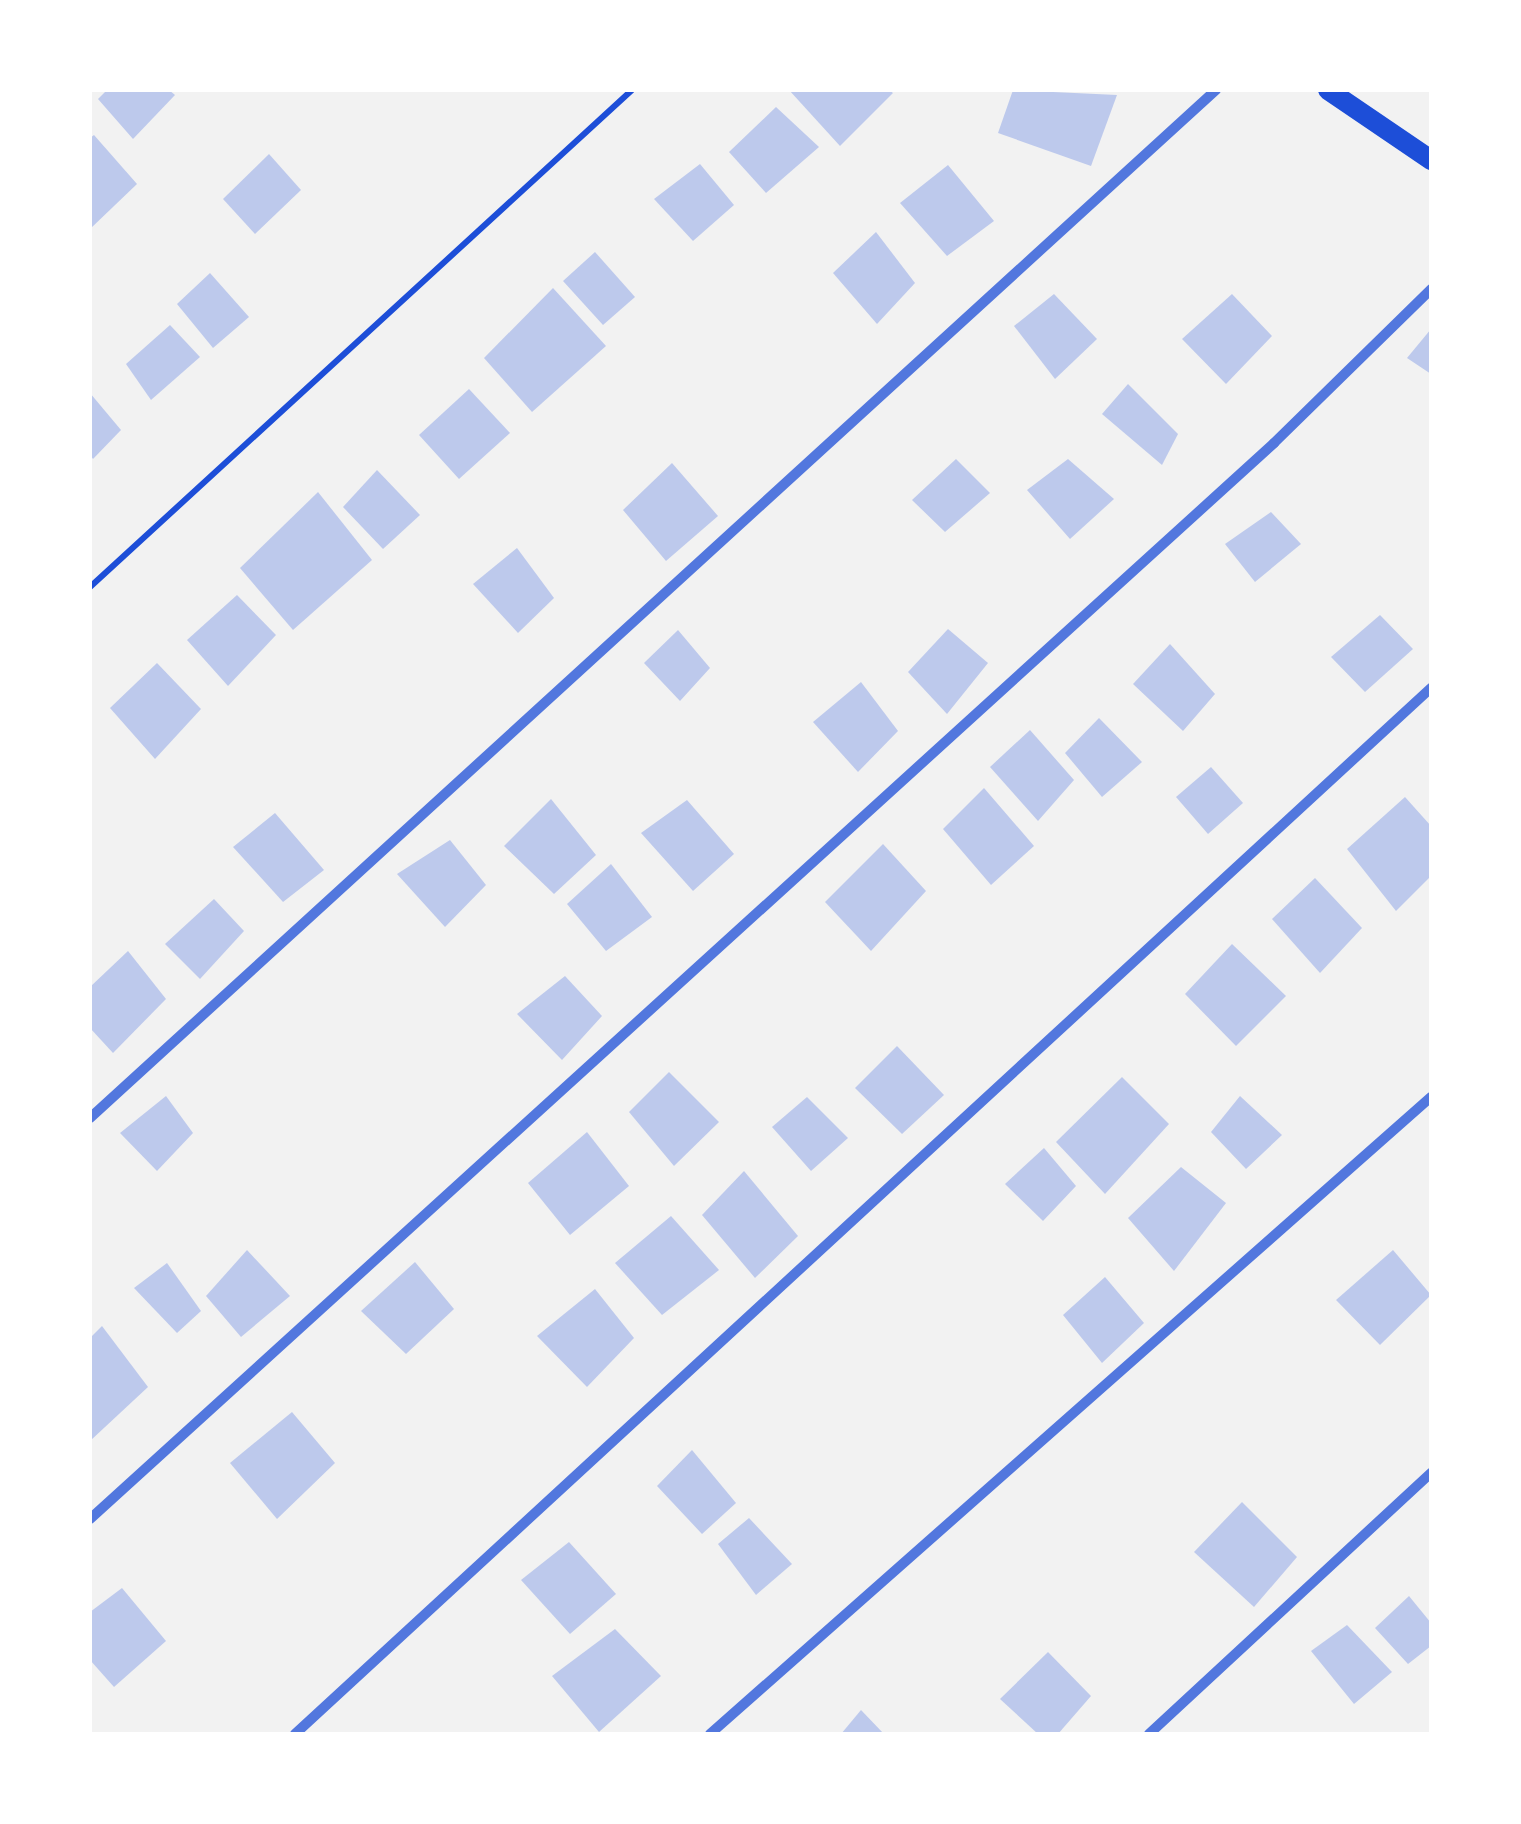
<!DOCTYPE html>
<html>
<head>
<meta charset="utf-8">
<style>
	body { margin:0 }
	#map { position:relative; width:1521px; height:1824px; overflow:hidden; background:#f2f2f2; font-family:Commissioner,sans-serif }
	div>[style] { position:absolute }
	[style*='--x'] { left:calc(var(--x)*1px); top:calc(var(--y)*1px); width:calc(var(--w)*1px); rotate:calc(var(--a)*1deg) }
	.building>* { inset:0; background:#bdc9ec }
	.path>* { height:6px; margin:-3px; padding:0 3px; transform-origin:3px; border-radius:3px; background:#1d4ed8 }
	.minor>* { height:10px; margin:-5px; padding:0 5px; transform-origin:5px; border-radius:5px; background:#5277de }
	.secondary>* { height:20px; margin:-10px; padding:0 10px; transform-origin:10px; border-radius:10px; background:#1d4ed8 }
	span { translate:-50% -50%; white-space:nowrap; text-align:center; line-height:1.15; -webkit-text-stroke:8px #fff; paint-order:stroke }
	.frame { position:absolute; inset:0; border:92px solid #fff; pointer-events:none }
</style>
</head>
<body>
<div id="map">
	<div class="building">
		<i style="clip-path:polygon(107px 90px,169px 90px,175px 95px,133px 139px,98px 99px)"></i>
		<i style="clip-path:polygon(789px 90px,889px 90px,893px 93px,840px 146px)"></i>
		<i style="clip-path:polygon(1013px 90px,1117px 95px,1091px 166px,998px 133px)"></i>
		<i style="clip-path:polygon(776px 107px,819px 147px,766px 193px,729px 152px)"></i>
		<i style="clip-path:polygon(94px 135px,137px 184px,90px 229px,90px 138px)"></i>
		<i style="clip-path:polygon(269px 154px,301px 190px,255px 234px,223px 199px)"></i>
		<i style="clip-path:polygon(700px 164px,734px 205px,693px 241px,654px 199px)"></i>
		<i style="clip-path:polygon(948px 165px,994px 221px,947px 256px,900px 203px)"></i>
		<i style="clip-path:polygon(876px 232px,915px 283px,877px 324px,833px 273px)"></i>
		<i style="clip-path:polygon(595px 252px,635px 297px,603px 325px,563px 281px)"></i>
		<i style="clip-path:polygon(210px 273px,249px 317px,213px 348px,177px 304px)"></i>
		<i style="clip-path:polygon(553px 288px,606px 346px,532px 412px,484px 358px)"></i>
		<i style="clip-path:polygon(1054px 294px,1097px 339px,1055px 379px,1014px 326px)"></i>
		<i style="clip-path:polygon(1232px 294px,1272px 336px,1226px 384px,1182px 339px)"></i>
		<i style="clip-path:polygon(170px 325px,200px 357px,151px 400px,126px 364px)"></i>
		<i style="clip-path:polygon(1431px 329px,1431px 374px,1407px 358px)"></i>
		<i style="clip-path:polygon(1128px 384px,1178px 434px,1162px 465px,1102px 414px)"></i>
		<i style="clip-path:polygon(469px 389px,510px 433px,459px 479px,419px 435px)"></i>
		<i style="clip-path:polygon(90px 393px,121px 430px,93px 459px,90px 455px)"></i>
		<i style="clip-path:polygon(956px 459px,990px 493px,945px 532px,912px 500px)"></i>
		<i style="clip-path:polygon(1068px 459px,1114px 499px,1070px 539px,1027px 490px)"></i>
		<i style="clip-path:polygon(672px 463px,718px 516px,666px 561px,623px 510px)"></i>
		<i style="clip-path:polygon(377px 470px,420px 515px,383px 549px,343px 507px)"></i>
		<i style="clip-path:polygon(318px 492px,372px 560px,293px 630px,240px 568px)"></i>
		<i style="clip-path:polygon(1271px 512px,1301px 544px,1255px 582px,1225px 544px)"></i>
		<i style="clip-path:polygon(517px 548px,554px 598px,518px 633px,473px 584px)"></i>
		<i style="clip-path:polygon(237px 595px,276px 635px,228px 686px,187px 640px)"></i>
		<i style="clip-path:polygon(1380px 615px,1413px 649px,1365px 692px,1331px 657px)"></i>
		<i style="clip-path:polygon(948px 629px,988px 663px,947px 714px,908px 672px)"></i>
		<i style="clip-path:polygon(678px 630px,710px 668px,680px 701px,644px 663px)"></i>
		<i style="clip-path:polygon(1170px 644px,1215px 694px,1183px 731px,1133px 684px)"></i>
		<i style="clip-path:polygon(157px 663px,201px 709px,155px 759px,110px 708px)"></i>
		<i style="clip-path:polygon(861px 682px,898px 731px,858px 772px,813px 722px)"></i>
		<i style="clip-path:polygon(1099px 718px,1142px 762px,1102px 797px,1065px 753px)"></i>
		<i style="clip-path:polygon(1030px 730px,1074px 780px,1038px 821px,990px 767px)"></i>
		<i style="clip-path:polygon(1211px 767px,1243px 803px,1208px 834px,1176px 797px)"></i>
		<i style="clip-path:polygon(984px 788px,1034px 846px,991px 885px,943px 829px)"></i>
		<i style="clip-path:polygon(1405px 797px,1431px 826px,1431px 876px,1396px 911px,1347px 849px)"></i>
		<i style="clip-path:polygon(551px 799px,596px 855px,554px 894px,504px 846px)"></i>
		<i style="clip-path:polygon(687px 800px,734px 854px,693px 891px,641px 833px)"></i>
		<i style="clip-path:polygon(275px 813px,324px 870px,283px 902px,233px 847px)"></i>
		<i style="clip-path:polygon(450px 840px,486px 885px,445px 927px,397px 874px)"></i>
		<i style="clip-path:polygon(883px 844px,926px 891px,871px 951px,825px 902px)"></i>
		<i style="clip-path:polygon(611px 864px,652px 917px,606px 951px,567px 904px)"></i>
		<i style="clip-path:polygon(1315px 878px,1362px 928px,1320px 973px,1272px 919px)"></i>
		<i style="clip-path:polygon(214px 899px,244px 931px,200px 979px,165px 944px)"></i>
		<i style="clip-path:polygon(1232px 944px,1286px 996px,1236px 1046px,1185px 994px)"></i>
		<i style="clip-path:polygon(128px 951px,166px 999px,113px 1053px,90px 1028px,90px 987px)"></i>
		<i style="clip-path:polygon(565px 976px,602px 1016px,562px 1060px,517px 1014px)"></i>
		<i style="clip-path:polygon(897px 1046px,944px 1095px,902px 1134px,855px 1088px)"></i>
		<i style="clip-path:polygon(669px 1072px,719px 1122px,674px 1166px,629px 1112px)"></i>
		<i style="clip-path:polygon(1122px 1077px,1169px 1124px,1105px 1194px,1056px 1142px)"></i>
		<i style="clip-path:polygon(166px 1096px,193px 1133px,157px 1171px,120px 1133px)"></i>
		<i style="clip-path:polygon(1240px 1096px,1282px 1135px,1246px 1169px,1211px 1132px)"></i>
		<i style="clip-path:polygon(807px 1097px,848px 1138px,811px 1171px,772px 1127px)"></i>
		<i style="clip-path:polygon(587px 1132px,629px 1186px,570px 1235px,528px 1183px)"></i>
		<i style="clip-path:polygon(1044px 1148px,1076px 1186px,1043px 1221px,1005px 1184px)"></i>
		<i style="clip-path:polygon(1181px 1167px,1226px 1203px,1174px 1271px,1128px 1218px)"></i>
		<i style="clip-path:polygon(744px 1171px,798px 1236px,755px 1278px,702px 1215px)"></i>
		<i style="clip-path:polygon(671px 1216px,719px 1270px,662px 1315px,615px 1263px)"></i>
		<i style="clip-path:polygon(247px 1250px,290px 1296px,241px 1337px,206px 1296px)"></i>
		<i style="clip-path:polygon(1393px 1250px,1431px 1295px,1380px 1345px,1336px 1300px)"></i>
		<i style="clip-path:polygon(415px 1262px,454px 1309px,406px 1354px,361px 1311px)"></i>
		<i style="clip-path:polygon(167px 1263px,201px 1311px,177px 1333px,134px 1288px)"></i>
		<i style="clip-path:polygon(1105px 1277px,1144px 1323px,1102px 1363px,1063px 1315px)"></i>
		<i style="clip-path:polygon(595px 1289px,634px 1338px,587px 1387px,537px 1336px)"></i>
		<i style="clip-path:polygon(102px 1326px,148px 1387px,90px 1441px,90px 1338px)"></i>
		<i style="clip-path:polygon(292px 1412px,335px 1463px,277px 1519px,230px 1463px)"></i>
		<i style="clip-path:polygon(692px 1450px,736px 1503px,702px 1534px,657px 1486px)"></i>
		<i style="clip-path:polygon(1242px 1502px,1297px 1557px,1254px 1607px,1194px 1552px)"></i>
		<i style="clip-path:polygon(749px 1518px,792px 1564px,756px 1595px,718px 1544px)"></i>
		<i style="clip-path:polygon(569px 1542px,616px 1594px,570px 1634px,521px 1580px)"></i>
		<i style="clip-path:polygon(122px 1588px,166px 1641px,114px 1687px,90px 1660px,90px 1612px)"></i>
		<i style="clip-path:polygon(1409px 1596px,1431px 1623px,1431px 1646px,1408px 1664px,1375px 1628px)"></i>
		<i style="clip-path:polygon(1347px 1625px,1392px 1672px,1354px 1704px,1311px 1651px)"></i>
		<i style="clip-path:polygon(615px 1629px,661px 1676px,599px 1732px,552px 1676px)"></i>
		<i style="clip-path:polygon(1048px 1652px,1091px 1696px,1058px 1734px,1038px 1734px,1000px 1699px)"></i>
		<i style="clip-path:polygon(861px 1710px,884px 1734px,841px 1734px)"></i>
	</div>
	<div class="path">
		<i style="--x:90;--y:587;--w:735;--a:-42.52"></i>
	</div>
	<div class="minor">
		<i style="--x:90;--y:1118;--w:1525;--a:-42.4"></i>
		<i style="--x:90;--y:1519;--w:1600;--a:-42.26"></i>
		<i style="--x:1274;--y:443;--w:220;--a:-44.4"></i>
		<i style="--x:295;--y:1734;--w:1544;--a:-42.64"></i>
		<i style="--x:710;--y:1734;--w:962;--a:-41.46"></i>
		<i style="--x:1149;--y:1734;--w:384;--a:-42.8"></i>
	</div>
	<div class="secondary">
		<i style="--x:1328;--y:90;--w:125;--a:34.2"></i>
	</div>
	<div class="frame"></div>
</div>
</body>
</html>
